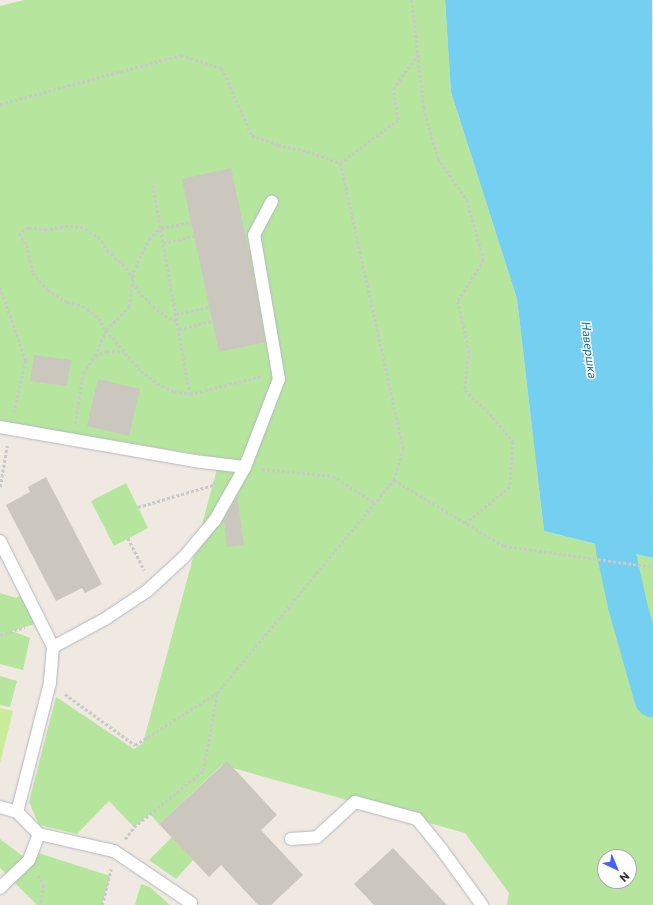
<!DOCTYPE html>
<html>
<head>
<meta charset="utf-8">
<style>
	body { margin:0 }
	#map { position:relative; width:653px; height:905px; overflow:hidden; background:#efe9e1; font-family:Commissioner,sans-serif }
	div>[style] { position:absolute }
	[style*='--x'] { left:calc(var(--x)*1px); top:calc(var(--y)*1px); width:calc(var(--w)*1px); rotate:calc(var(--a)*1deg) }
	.green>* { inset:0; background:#b6e59e }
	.pitch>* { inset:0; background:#c9ec9a }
	.water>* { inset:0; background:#75cff0 }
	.river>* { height:39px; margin:-19.5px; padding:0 19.5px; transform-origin:19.5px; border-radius:19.5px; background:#75cff0 }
	.building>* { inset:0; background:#cbc7bf }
	.path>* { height:2.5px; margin-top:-1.25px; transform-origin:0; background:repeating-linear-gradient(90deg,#c9c9c9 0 3px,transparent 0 5px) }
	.roads { filter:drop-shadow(0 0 1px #b4b7c1) drop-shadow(0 0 1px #b4b7c1) }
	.lane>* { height:12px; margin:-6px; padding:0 6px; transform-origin:6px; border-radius:6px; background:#fff }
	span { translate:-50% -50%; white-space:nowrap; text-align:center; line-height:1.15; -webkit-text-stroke:3px #fff; paint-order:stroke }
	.water-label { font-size:12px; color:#0d6fa3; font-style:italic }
	.north { position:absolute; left:597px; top:849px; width:40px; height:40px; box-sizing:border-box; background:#fff; border:1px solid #ababab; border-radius:50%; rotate:136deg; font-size:11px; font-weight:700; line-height:16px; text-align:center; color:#2e2e2e }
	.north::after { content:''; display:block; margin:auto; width:14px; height:18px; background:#4264fb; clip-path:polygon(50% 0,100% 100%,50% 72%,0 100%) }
</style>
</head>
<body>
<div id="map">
	<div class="green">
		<i style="clip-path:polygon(evenodd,24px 0,445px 0,451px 92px,517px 299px,544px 531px,648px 557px,653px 557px,653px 905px,507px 905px,509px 893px,465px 833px,222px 765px,159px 824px,150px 814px,134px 827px,109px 801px,77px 834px,39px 825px,29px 802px,56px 697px,134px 749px,143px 743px,220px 458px,0 422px,0 6px,24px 0,605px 857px,629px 857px,629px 881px,605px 881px,605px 857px)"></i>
		<i style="clip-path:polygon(126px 483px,148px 528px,114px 546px,91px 501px)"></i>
		<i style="clip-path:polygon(0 593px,16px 598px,26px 593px,41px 622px,12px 631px,30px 638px,23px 670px,0 664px)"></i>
		<i style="clip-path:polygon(0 676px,17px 681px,10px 707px,0 705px)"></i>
		<i style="clip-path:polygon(172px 837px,193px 860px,176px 879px,149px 860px)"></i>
		<i style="clip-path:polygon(0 839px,28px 860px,32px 851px,110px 876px,102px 904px,105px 905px,37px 905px,0 868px)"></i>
		<i style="clip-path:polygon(141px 884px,150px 887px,170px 905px,135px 905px)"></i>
	</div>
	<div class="pitch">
		<i style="clip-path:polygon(0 708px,13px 711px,0 763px)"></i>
	</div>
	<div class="water">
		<i style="clip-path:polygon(445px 0,652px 0,653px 557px,648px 557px,544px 531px,517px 299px,451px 92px)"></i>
	</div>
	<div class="river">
		<i style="--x:608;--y:495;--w:54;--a:82.6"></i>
		<i style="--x:615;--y:549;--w:57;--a:77.9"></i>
		<i style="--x:627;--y:605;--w:96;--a:74.2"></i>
	</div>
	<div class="building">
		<i style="clip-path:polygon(231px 168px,251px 262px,265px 342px,219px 352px,182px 179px)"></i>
		<i style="clip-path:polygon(34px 355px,71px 360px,67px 386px,30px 381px)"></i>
		<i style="clip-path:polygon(98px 379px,140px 389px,129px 436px,87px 426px)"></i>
		<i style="clip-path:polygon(46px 477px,102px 584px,85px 593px,82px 588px,56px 601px,6px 505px,30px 492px,28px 487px)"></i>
		<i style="clip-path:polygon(237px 496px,244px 545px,227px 547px,224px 520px)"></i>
		<i style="clip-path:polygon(227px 761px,277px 815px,261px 830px,303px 875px,271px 905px,258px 905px,221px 865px,209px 877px,159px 824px)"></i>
		<i style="clip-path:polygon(393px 848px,447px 905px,374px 905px,354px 884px)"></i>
	</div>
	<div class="path">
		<i style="--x:412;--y:0;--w:109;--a:83.7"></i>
		<i style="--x:424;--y:108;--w:52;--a:74.4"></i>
		<i style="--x:438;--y:158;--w:51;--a:55.4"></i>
		<i style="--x:467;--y:200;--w:62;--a:74.2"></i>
		<i style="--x:484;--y:260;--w:49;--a:122.4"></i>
		<i style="--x:458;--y:301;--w:51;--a:77.6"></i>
		<i style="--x:469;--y:351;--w:39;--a:96"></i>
		<i style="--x:465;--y:390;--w:39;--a:44"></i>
		<i style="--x:493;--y:417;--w:32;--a:51"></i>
		<i style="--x:513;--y:442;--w:45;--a:93.8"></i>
		<i style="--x:510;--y:487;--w:57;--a:140.7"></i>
		<i style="--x:0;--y:104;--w:188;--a:-15.1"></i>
		<i style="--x:181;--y:55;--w:43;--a:17.6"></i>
		<i style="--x:222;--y:68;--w:73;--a:65.9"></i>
		<i style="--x:252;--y:135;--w:28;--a:21"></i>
		<i style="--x:278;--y:145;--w:30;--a:12"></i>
		<i style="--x:307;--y:151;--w:35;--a:20"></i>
		<i style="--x:153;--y:185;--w:212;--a:80"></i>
		<i style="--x:190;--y:394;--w:74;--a:-14"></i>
		<i style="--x:163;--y:243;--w:32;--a:-13"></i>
		<i style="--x:133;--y:279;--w:16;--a:-125"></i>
		<i style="--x:124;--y:266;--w:21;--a:-139"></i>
		<i style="--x:108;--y:252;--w:15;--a:-122"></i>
		<i style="--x:100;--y:239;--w:20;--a:-147"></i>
		<i style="--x:83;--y:228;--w:15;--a:-172"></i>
		<i style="--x:68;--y:226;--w:21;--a:169"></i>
		<i style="--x:47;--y:230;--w:18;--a:-174"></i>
		<i style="--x:29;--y:228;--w:11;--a:153"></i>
		<i style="--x:19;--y:233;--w:14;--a:56"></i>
		<i style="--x:27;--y:245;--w:29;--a:78"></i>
		<i style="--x:33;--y:273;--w:23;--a:49"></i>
		<i style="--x:48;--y:290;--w:22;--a:32"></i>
		<i style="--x:67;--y:302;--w:16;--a:14"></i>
		<i style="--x:83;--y:306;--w:20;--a:37"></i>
		<i style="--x:99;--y:318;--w:14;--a:60"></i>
		<i style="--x:106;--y:330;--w:54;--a:49.5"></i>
		<i style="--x:141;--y:371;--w:26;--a:36"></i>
		<i style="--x:162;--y:386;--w:13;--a:23"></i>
		<i style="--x:174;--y:391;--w:16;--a:11"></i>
		<i style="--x:132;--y:283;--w:31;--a:48"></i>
		<i style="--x:153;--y:306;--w:20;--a:37"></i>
		<i style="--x:169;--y:318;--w:8;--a:14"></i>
		<i style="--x:0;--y:287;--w:78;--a:70.6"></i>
		<i style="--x:26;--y:361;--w:53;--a:103"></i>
		<i style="--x:176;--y:314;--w:34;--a:-12"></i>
		<i style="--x:179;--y:329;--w:34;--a:-14"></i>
		<i style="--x:95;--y:356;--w:28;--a:-67"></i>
		<i style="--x:106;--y:330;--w:33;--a:-45"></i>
		<i style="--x:129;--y:307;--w:35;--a:-83"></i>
		<i style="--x:133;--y:272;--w:37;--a:-64"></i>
		<i style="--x:149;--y:239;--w:16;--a:-43"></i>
		<i style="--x:161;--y:228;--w:31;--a:-11"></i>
		<i style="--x:75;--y:424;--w:52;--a:-81.1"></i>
		<i style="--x:83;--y:373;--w:21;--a:-55"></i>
		<i style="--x:95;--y:356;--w:13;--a:-23"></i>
		<i style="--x:107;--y:351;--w:17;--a:3"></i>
		<i style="--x:262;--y:469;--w:71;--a:5.6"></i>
		<i style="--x:333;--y:476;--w:50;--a:32.7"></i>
		<i style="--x:394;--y:480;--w:128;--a:31"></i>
		<i style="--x:504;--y:546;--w:150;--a:8"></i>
		<i style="--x:0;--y:487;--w:42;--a:-80.3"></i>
		<i style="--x:138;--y:507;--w:81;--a:-16.4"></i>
		<i style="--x:128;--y:538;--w:36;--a:63"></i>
		<i style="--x:0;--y:635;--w:26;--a:-18"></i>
		<i style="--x:65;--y:694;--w:87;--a:36.1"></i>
		<i style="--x:135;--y:745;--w:97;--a:-32.4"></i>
		<i style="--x:217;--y:693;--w:277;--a:-50.3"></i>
		<i style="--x:394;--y:480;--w:32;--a:-74"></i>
		<i style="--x:403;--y:449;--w:293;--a:-102.4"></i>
		<i style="--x:340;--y:163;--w:72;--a:-36.6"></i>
		<i style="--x:398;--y:120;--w:31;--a:-99"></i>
		<i style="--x:393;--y:89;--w:44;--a:-54.2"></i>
		<i style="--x:125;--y:839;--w:15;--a:-53"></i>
		<i style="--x:134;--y:827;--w:89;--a:-39.1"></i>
		<i style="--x:203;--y:771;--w:79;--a:-79.8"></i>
		<i style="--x:38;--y:875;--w:12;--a:59"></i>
		<i style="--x:44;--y:885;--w:20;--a:99"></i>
		<i style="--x:102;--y:905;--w:37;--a:-76"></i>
	</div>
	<div class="roads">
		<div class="lane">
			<i style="--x:0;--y:427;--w:197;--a:9.9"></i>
			<i style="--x:194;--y:461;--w:51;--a:6.7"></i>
			<i style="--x:245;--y:467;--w:94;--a:-68.9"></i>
			<i style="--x:279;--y:379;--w:146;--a:-99.8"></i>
			<i style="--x:254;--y:235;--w:38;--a:-62"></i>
			<i style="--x:0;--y:541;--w:119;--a:63.4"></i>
			<i style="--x:53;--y:647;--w:36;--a:95"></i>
			<i style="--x:50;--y:683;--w:133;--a:104.3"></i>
			<i style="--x:53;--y:647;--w:59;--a:-28.3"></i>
			<i style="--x:105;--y:619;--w:50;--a:-33.7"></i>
			<i style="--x:147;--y:591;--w:50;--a:-42.6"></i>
			<i style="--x:184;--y:557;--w:48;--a:-50"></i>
			<i style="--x:215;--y:520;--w:61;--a:-60.5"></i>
			<i style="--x:0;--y:807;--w:18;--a:16"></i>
			<i style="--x:17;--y:812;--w:31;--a:45"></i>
			<i style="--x:39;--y:834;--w:77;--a:12.8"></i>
			<i style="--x:114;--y:851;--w:93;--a:34"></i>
			<i style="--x:191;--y:903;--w:2;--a:90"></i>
			<i style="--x:291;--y:839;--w:26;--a:-4"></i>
			<i style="--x:317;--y:837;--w:52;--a:-42.6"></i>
			<i style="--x:355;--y:802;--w:64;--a:15.3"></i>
			<i style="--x:417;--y:819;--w:40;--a:51"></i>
			<i style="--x:442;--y:850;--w:68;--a:54"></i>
			<i style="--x:0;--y:888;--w:40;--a:-44"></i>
			<i style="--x:29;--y:860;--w:28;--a:-69"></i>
		</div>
	</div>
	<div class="water-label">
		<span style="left:589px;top:350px;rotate:83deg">Навершка</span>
	</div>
	<div class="north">N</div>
</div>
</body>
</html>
